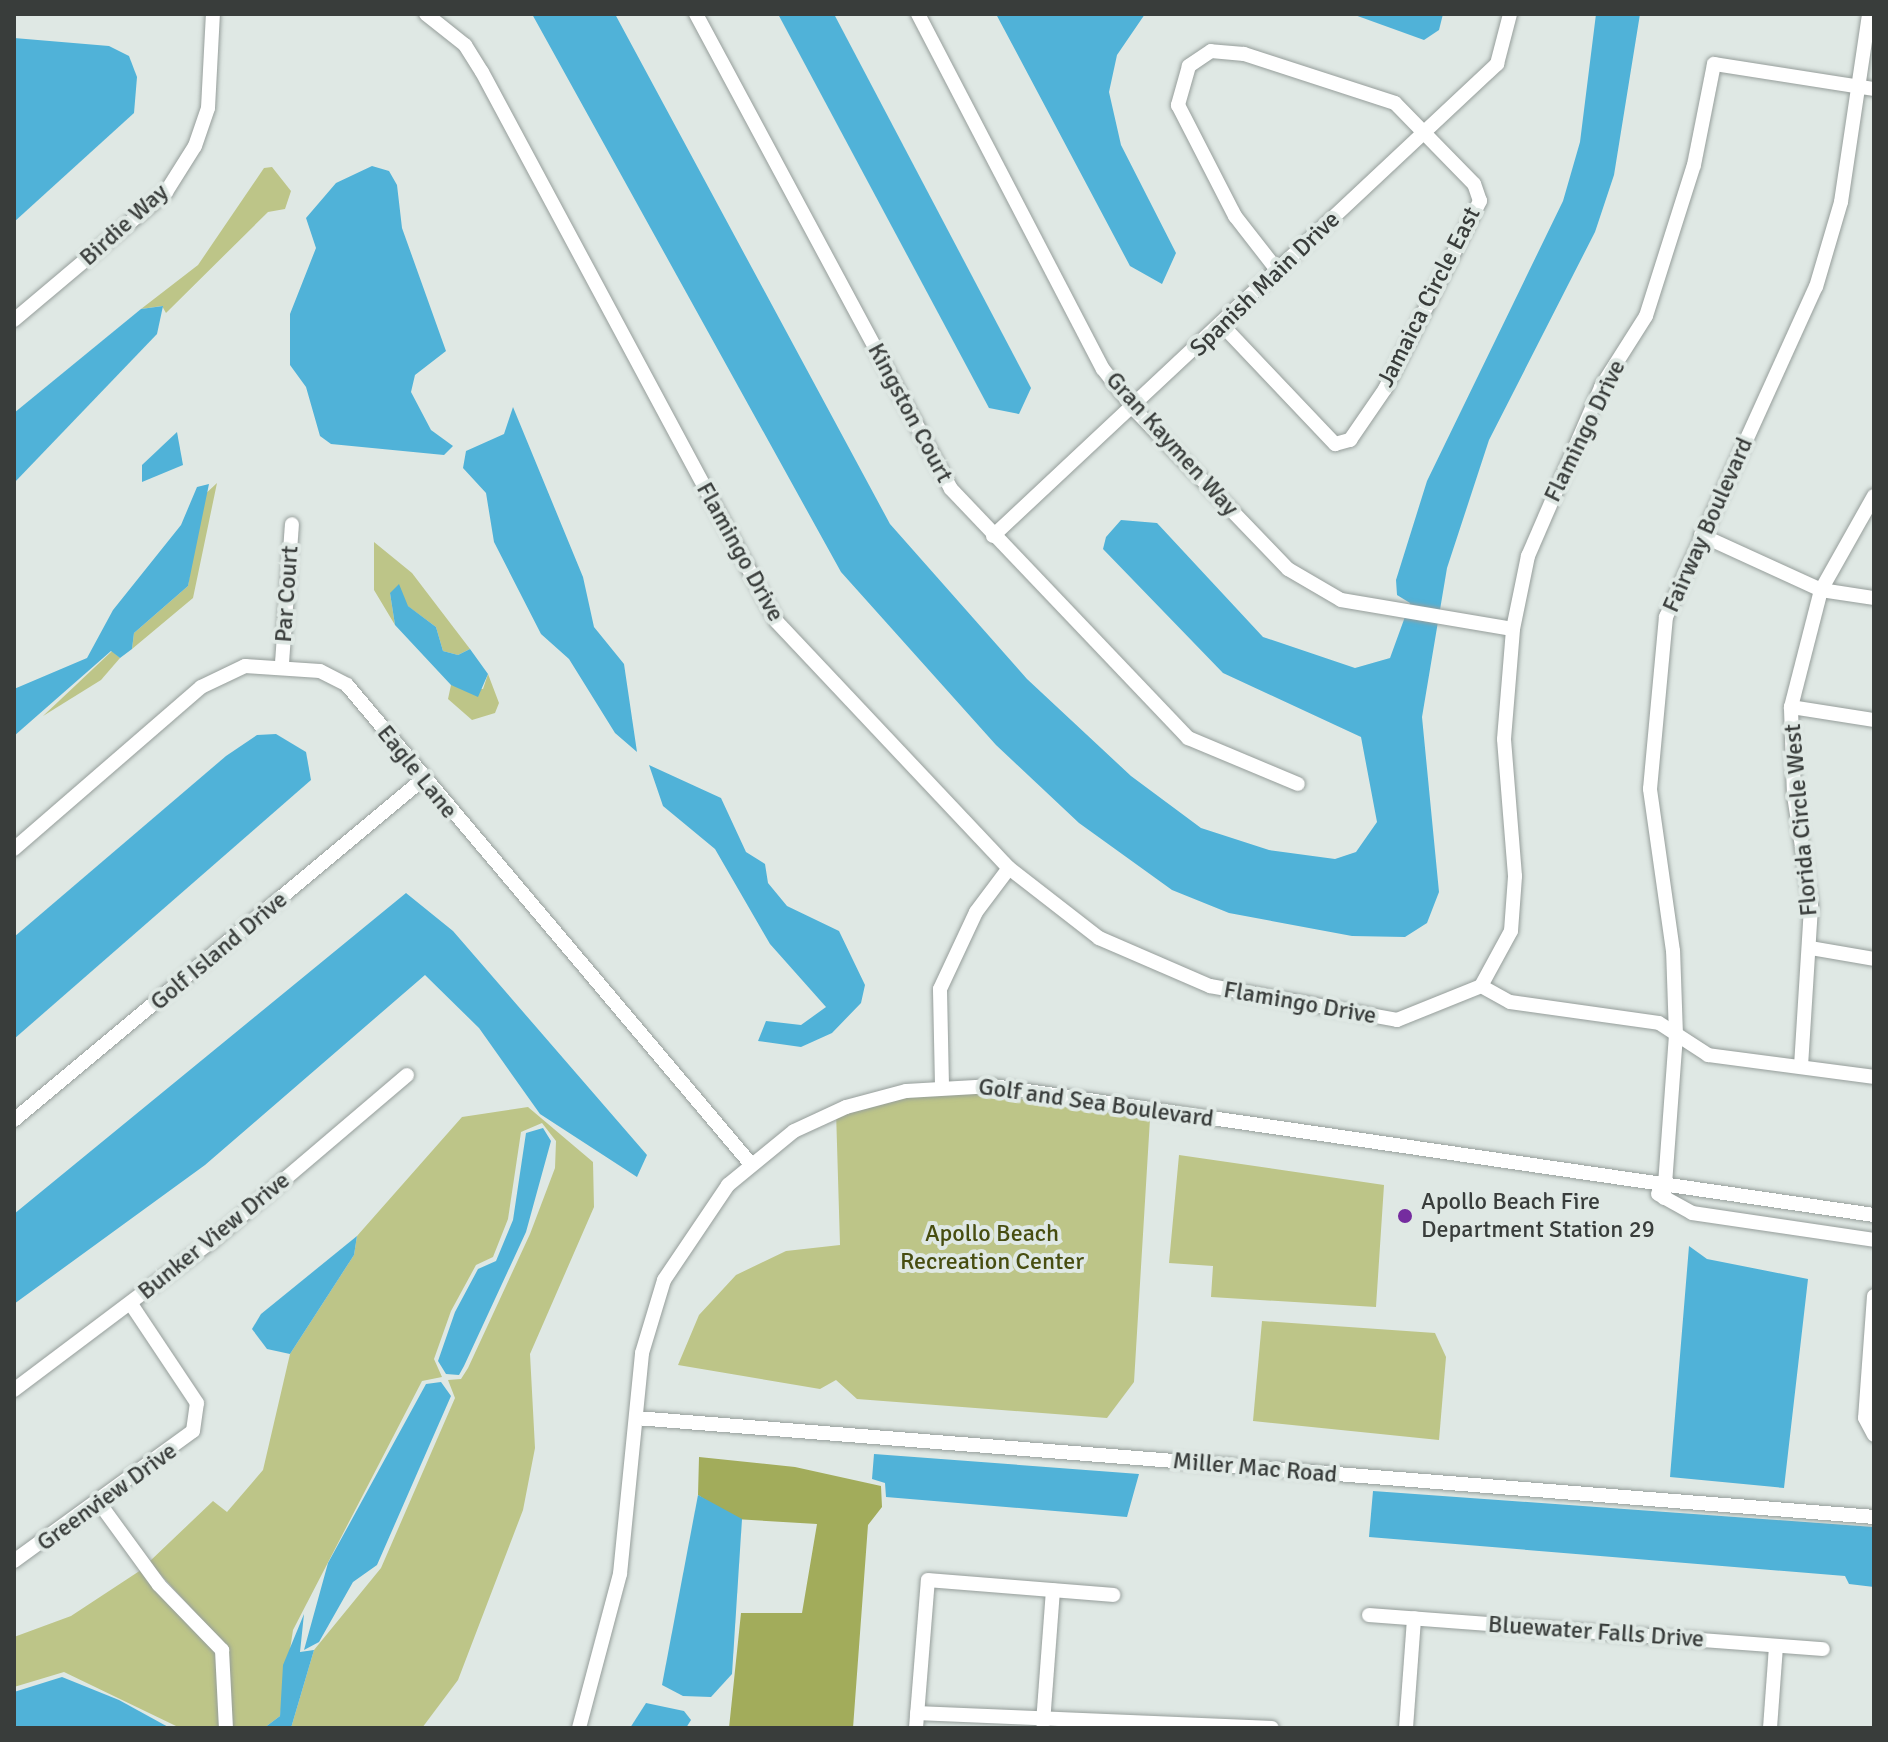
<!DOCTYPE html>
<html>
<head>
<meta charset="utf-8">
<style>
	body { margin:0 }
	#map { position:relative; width:1888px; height:1742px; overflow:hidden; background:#dfe8e4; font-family:Signika,sans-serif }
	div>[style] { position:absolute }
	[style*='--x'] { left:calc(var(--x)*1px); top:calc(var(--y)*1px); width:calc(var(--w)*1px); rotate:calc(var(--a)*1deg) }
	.green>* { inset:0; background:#bdc588 }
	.forest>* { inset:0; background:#a2ac5b }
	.water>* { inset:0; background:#50b2d8 }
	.roads { filter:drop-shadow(0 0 2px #969e9b) drop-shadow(0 0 2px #969e9b) }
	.minor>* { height:14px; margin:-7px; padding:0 7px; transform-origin:7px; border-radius:7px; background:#fff }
	.dots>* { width:22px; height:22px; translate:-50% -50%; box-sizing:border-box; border:4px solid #dfe8e4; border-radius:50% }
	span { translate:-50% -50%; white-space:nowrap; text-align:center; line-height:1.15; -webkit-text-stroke:8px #dfe8e4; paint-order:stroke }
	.street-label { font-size:24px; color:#393d3b }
	.poi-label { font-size:24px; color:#393d3b }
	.left { translate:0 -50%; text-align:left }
	.park-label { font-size:24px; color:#474d10 }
	.frame { position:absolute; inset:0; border:16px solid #393d3b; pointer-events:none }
</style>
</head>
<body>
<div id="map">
	<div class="green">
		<i style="clip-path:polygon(272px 167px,291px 191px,285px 209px,268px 212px,166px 313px,162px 306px,141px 309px,198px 265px,264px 168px)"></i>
		<i style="clip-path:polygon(217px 483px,193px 598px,132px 649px,134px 633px,188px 586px,201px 498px)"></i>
		<i style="clip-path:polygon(374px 542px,412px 573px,470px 649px,458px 655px,443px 651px,436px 627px,390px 593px,395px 625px,374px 590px)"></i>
		<i style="clip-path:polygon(112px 651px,120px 658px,101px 680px,43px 716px)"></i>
		<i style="clip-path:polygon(488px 674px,499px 703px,495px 713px,472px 720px,448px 699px,451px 685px,483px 689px)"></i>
		<i style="clip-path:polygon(942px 1086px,1150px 1119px,1134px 1382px,1107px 1418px,857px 1399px,836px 1380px,820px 1389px,678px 1365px,699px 1315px,736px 1275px,786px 1251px,840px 1245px,836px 1111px)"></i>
		<i style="clip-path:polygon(528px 1107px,593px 1162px,594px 1207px,530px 1354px,535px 1448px,523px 1510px,458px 1680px,422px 1728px,291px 1728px,314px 1650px,381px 1568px,455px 1398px,448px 1380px,461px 1379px,468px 1368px,530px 1234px,555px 1168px,556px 1141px,542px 1123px,521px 1132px,508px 1219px,493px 1257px,476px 1265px,451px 1311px,434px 1359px,442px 1377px,422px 1381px,293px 1630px,280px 1716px,264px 1728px,231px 1728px,226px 1646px,149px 1562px,213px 1501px,227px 1512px,263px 1470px,290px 1354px,354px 1255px,357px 1236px,462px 1117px)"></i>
		<i style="clip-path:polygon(1179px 1155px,1384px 1185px,1376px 1307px,1211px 1297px,1213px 1266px,1169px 1263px)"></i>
		<i style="clip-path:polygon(1262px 1321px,1435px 1333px,1446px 1357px,1439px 1440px,1253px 1421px)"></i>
		<i style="clip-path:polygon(141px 1570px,217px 1653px,221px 1728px,176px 1726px,64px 1672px,14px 1687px,14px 1637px,71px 1616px)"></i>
	</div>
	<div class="forest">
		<i style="clip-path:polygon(699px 1457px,795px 1467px,881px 1486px,882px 1507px,868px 1525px,853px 1728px,729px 1728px,741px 1613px,802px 1613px,817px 1524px,735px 1519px,698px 1495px)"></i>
	</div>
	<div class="water">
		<i style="clip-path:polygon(532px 14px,615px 14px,890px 524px,1027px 679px,1131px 776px,1201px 828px,1269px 850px,1335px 859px,1356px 852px,1377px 822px,1361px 737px,1223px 673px,1103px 549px,1106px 537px,1121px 520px,1157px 523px,1263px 637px,1355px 668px,1390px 658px,1410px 603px,1397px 595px,1396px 580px,1427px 481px,1563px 201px,1580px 142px,1596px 14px,1640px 14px,1614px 175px,1595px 232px,1489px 440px,1447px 568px,1422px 717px,1439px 892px,1427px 923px,1405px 937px,1352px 936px,1229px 913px,1172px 890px,1079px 823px,996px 745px,841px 572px)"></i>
		<i style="clip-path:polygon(778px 14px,834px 14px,1031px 388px,1019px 414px,989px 408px)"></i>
		<i style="clip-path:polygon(996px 14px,1145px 14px,1117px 55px,1109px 92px,1121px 145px,1176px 253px,1162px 284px,1130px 266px)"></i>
		<i style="clip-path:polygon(1352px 14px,1443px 14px,1439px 30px,1424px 40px)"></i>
		<i style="clip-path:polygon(14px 38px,109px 46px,129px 56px,137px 77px,134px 113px,14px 222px)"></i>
		<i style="clip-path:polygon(372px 166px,389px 171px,397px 185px,402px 228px,446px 351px,415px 375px,411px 392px,431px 430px,453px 446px,444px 455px,331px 444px,320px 436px,306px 387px,290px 365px,290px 314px,316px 248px,306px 218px,336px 183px)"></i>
		<i style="clip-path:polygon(163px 306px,157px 334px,14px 483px,14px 413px,141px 309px)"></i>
		<i style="clip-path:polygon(513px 407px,583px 577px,594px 627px,624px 664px,637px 752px,615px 733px,569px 659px,541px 634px,494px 542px,486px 493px,463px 468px,466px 451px,504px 434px)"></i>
		<i style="clip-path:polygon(177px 432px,183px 465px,142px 482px,142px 465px)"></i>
		<i style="clip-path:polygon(209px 484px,188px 586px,134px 633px,132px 649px,120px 658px,111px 651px,14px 736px,14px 689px,87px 658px,113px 610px,181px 525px,197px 487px)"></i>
		<i style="clip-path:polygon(399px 584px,408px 606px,436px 627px,443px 651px,458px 655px,470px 649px,488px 674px,478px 697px,451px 685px,395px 625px,390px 593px)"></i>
		<i style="clip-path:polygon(276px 734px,306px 752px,311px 780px,14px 1039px,14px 937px,226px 756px,257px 735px)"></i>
		<i style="clip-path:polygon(649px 765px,721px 798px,746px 852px,765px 864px,768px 883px,787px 906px,839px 931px,865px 985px,861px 1003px,832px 1033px,801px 1047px,758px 1041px,766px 1021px,801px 1025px,826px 1007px,770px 944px,715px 849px,663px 806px)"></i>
		<i style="clip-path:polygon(406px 893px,453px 931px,647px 1155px,637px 1177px,540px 1114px,479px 1028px,425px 975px,205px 1165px,14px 1304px,14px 1214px)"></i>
		<i style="clip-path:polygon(543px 1128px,551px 1141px,526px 1232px,464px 1366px,459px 1375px,446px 1374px,438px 1361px,455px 1312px,478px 1269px,496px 1261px,513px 1220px,526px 1133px)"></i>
		<i style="clip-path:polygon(357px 1236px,354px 1255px,290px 1354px,267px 1349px,252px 1329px,261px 1314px)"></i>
		<i style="clip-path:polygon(1689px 1246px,1707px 1259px,1808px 1279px,1784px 1488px,1670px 1477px)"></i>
		<i style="clip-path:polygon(441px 1382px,451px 1396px,377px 1565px,353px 1582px,319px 1642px,304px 1650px,328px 1563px,426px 1384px)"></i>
		<i style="clip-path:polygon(874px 1454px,1139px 1474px,1127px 1517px,886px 1497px,885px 1483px,872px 1479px)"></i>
		<i style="clip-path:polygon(1373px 1491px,1874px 1527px,1874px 1587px,1849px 1584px,1845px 1576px,1369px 1537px)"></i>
		<i style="clip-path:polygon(698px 1495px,742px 1519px,732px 1674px,711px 1697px,683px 1696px,662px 1685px)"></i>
		<i style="clip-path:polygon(304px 1614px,300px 1652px,314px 1650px,291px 1728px,264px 1728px,280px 1716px,283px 1665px)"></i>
		<i style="clip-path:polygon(62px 1677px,119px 1700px,170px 1728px,14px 1728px,14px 1692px)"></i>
		<i style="clip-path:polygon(646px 1703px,684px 1711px,691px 1720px,686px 1728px,630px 1728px)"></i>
	</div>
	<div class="roads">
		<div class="minor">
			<i style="--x:426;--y:14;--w:50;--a:38.5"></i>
			<i style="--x:465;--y:45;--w:32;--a:58"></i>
			<i style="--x:482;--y:72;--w:624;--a:61.79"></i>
			<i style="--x:777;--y:622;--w:338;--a:46.7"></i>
			<i style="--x:1009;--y:868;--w:114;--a:37.9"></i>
			<i style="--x:1099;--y:938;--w:121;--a:23.4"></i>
			<i style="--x:1210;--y:986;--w:190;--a:10.3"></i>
			<i style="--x:1397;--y:1020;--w:91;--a:-22"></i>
			<i style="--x:1481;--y:986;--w:63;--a:-61.4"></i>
			<i style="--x:1511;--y:931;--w:55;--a:-85.8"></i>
			<i style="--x:1515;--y:876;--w:137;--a:-94.6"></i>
			<i style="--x:1504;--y:739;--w:110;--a:-85.3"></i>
			<i style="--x:1513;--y:629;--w:75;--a:-78.4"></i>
			<i style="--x:1528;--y:556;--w:184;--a:-66.6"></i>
			<i style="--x:1601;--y:387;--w:84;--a:-57.6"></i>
			<i style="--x:1646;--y:316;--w:158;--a:-72.4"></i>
			<i style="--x:1694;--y:165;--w:103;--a:-78.8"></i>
			<i style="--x:1714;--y:64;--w:162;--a:8.9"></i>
			<i style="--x:696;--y:14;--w:539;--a:61.77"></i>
			<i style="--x:951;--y:489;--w:344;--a:46.4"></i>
			<i style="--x:1188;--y:738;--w:119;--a:22.7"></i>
			<i style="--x:918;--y:14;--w:400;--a:62.5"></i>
			<i style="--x:1103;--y:369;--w:52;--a:52"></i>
			<i style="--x:1135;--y:410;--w:221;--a:46.1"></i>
			<i style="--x:1288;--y:569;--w:61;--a:30.3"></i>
			<i style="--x:1341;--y:600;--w:174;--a:9.6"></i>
			<i style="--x:14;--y:320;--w:199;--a:-40.1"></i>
			<i style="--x:166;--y:192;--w:54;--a:-57.8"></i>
			<i style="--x:195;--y:146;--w:40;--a:-71.1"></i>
			<i style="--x:208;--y:108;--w:94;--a:-87"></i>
			<i style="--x:1223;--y:326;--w:163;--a:46.5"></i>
			<i style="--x:1335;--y:444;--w:16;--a:-15"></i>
			<i style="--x:1350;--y:440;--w:62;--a:-55.5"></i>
			<i style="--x:1385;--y:389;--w:211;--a:-63.2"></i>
			<i style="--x:1480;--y:201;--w:18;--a:-109"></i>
			<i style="--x:1474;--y:184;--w:113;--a:-134.3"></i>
			<i style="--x:1395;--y:103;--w:159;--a:-162"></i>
			<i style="--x:1244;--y:54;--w:33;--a:-175"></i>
			<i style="--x:1211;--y:51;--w:27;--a:146"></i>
			<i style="--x:1189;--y:66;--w:41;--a:105.8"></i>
			<i style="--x:1178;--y:105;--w:125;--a:62.8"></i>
			<i style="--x:1235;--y:216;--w:68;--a:52.1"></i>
			<i style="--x:1701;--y:535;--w:132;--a:24.6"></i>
			<i style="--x:1821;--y:590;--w:54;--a:8.6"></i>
			<i style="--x:993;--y:536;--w:691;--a:-43.12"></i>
			<i style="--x:1497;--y:64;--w:52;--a:-75.4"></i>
			<i style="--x:282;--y:663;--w:139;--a:-85.9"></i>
			<i style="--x:1791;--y:707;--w:84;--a:8.9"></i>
			<i style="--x:14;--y:849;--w:247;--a:-40.9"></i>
			<i style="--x:201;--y:687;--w:49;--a:-25.5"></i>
			<i style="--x:245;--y:666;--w:75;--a:3.8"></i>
			<i style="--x:320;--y:671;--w:30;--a:27"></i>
			<i style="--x:347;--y:685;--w:625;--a:49.87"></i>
			<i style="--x:1811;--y:948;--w:64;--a:9.9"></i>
			<i style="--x:1481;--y:986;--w:33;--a:29"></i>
			<i style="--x:1510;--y:1002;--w:150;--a:8"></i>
			<i style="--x:1659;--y:1023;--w:59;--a:33.1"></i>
			<i style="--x:1708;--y:1055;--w:167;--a:7.5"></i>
			<i style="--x:1801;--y:1066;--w:161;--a:-86.4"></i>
			<i style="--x:1811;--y:905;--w:111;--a:-98.8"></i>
			<i style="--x:1794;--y:795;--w:88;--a:-92"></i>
			<i style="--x:1791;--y:707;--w:121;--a:-75.6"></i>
			<i style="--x:1821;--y:590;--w:108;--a:-60.6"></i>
			<i style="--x:942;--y:1086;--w:97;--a:-91.2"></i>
			<i style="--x:940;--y:989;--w:85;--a:-64.9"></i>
			<i style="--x:976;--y:912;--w:55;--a:-53.1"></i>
			<i style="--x:14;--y:1120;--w:531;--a:-39.81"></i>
			<i style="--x:1658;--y:1194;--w:39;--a:29"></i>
			<i style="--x:1692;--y:1213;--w:184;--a:8.4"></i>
			<i style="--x:1664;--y:1198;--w:163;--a:-85.8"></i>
			<i style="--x:1676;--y:1035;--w:84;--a:-92"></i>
			<i style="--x:1673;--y:951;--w:164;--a:-98.1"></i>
			<i style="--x:1650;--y:789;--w:173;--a:-84.7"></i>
			<i style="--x:1666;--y:617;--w:362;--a:-65.6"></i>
			<i style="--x:1816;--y:287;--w:89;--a:-73.6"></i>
			<i style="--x:1841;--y:202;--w:190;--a:-81.5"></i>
			<i style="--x:1874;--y:1296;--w:122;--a:94.2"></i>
			<i style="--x:1865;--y:1418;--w:19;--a:62"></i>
			<i style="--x:14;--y:1390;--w:248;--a:-37"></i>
			<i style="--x:212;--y:1241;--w:256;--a:-40.4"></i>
			<i style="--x:636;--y:1418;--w:1242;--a:4.57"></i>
			<i style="--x:100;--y:1504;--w:100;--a:53.9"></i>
			<i style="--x:159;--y:1585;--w:91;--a:45.9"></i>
			<i style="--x:222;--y:1650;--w:78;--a:87.1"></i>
			<i style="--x:14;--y:1561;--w:221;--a:-36"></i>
			<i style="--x:193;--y:1431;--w:28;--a:-82"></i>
			<i style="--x:197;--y:1403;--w:119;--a:-123.7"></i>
			<i style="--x:1369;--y:1615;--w:455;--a:4.3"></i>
			<i style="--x:917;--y:1713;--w:355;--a:2.4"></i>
			<i style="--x:1043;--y:1723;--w:133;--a:-85.7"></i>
			<i style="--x:579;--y:1728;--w:159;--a:-75.1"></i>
			<i style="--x:620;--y:1574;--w:222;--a:-84.3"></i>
			<i style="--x:642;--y:1353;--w:76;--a:-73.2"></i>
			<i style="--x:664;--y:1280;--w:115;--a:-56"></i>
			<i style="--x:728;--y:1185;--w:85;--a:-39.3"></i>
			<i style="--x:794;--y:1131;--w:57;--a:-24.8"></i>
			<i style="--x:846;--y:1107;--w:62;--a:-14.9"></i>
			<i style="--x:906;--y:1091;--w:87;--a:-3.3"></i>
			<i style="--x:993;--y:1086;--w:890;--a:8.33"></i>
			<i style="--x:916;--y:1728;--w:148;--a:-85.4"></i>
			<i style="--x:928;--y:1580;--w:186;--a:4.6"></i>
			<i style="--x:1406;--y:1728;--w:110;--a:-85.8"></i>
			<i style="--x:1770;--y:1728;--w:82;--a:-85.8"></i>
		</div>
	</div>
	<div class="dots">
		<i style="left:1405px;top:1216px;background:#752c9f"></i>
	</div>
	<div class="street-label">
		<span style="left:124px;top:225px;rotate:-42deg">Birdie Way</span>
		<span style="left:1265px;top:284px;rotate:-44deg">Spanish Main Drive</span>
		<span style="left:1429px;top:297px;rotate:-63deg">Jamaica Circle East</span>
		<span style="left:910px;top:413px;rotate:62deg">Kingston Court</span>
		<span style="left:1585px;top:431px;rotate:-64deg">Flamingo Drive</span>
		<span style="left:1172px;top:444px;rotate:48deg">Gran Kaymen Way</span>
		<span style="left:1708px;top:525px;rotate:-66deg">Fairway Boulevard</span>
		<span style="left:740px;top:552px;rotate:61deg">Flamingo Drive</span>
		<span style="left:287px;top:594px;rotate:-86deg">Par Court</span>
		<span style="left:417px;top:772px;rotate:51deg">Eagle Lane</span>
		<span style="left:1801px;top:820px;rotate:-95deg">Florida Circle West</span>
		<span style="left:219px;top:951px;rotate:-40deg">Golf Island Drive</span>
		<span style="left:1300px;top:1003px;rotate:10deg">Flamingo Drive</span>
		<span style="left:1096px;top:1103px;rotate:8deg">Golf and Sea Boulevard</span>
		<span style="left:214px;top:1236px;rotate:-39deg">Bunker View Drive</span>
		<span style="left:1255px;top:1468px;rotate:5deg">Miller Mac Road</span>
		<span style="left:107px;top:1497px;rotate:-36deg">Greenview Drive</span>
		<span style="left:1596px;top:1632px;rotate:4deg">Bluewater Falls Drive</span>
	</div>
	<div class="poi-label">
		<span class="left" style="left:1421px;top:1216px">Apollo Beach Fire<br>Department Station 29</span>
	</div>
	<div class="park-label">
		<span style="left:992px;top:1248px">Apollo Beach<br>Recreation Center</span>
	</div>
	<div class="frame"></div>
</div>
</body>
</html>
